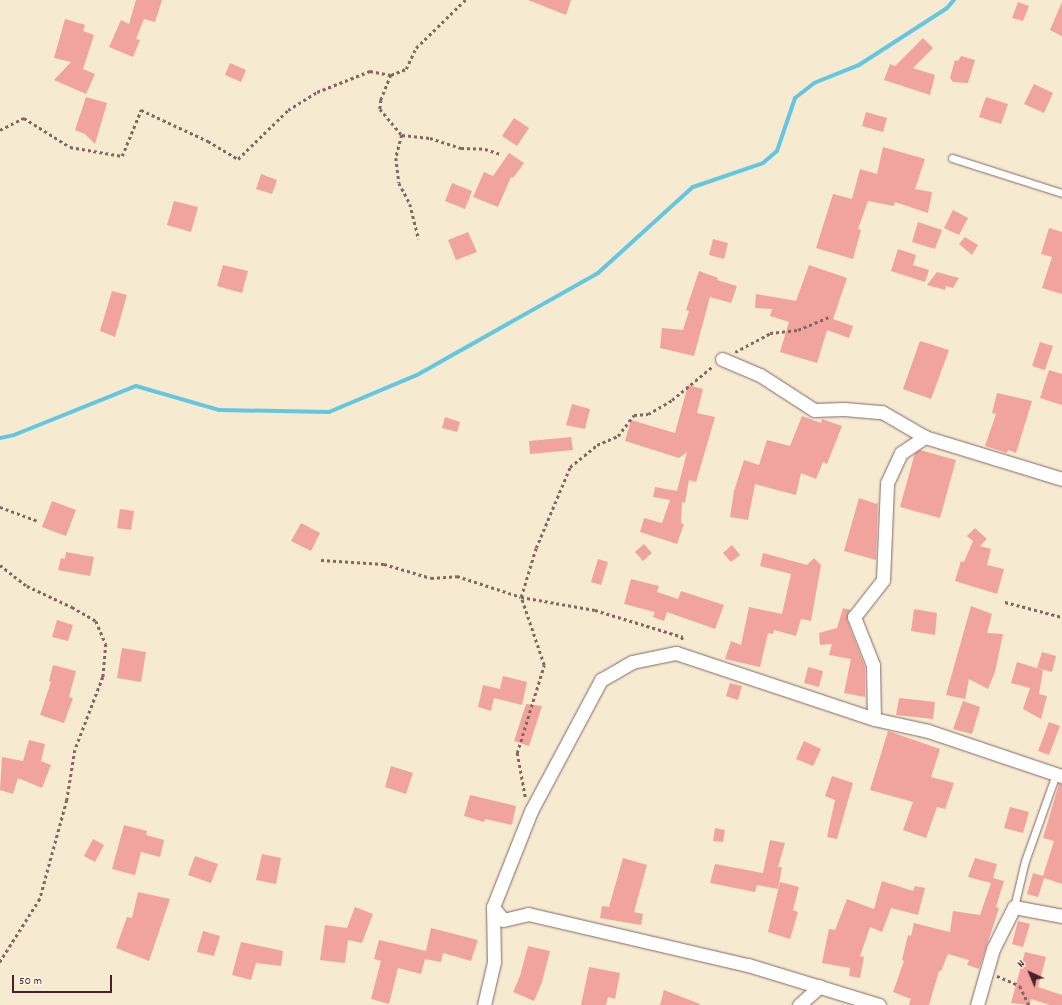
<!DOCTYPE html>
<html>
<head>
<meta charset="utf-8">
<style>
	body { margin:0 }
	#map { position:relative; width:1062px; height:1005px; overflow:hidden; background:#f6ead1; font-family:Dekko,sans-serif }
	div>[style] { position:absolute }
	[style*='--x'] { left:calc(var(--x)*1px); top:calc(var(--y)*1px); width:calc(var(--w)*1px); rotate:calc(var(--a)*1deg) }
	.stream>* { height:4px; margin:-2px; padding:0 2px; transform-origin:2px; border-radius:2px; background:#63c7e1 }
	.building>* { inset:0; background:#f1a39d }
	.path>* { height:2.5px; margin-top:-1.25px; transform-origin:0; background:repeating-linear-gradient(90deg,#866665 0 3px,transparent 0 6px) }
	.roads { filter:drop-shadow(0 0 1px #866665) drop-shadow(0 0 1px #866665) }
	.lane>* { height:7px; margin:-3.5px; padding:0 3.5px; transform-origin:3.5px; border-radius:3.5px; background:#fff }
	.street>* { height:13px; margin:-6.5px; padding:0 6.5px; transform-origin:6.5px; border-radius:6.5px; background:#fff }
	span { translate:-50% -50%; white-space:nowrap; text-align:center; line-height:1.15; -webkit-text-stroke:3px #fcf5e5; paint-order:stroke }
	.north { position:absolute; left:1010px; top:953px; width:40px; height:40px; -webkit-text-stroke:3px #fcf5e5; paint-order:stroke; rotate:316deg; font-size:11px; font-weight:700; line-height:16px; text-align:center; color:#4a1f2b }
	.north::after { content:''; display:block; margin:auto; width:14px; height:18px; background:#4a1f2b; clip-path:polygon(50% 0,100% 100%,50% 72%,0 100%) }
	.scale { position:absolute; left:12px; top:975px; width:100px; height:18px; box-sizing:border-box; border:2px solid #4a1f2b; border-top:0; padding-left:5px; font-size:12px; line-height:14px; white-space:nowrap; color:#4a1f2b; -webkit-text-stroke:3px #fcf5e5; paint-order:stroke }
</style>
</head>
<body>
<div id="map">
	<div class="stream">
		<i style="--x:0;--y:438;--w:14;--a:-12"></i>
		<i style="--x:14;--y:435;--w:131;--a:-21.9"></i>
		<i style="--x:136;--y:386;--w:86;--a:16.1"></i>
		<i style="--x:219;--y:410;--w:110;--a:1"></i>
		<i style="--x:329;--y:412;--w:95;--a:-22.8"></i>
		<i style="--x:417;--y:375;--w:208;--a:-29.4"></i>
		<i style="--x:598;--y:273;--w:128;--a:-42.2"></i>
		<i style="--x:693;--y:187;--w:74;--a:-18.9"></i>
		<i style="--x:763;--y:163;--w:18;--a:-41"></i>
		<i style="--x:777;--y:151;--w:56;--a:-71.2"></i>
		<i style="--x:795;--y:98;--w:24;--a:-38"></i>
		<i style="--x:814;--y:83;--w:48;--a:-21.8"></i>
		<i style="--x:859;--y:65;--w:105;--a:-32.9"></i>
		<i style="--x:947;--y:8;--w:11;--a:-49"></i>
	</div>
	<div class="building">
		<i style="clip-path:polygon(136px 0,162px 0,155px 22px,144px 19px,136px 39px,140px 40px,133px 57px,109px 47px,121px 20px,129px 24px)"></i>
		<i style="clip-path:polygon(528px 0,571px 0,566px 15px)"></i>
		<i style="clip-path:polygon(1018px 2px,1029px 6px,1023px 21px,1012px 18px)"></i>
		<i style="clip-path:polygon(1062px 2px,1062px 36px,1050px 30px)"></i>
		<i style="clip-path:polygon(65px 19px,85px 25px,83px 31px,94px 35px,83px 69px,95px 74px,86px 94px,54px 80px,71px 62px,54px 58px)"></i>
		<i style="clip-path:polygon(923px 38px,933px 48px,913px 68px,935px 75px,930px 95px,884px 80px,890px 64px,895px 66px)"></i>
		<i style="clip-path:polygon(961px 56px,975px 60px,968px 83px,953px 82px,950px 78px,955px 60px,958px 61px)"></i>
		<i style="clip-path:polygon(230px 63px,246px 70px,241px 82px,225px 75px)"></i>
		<i style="clip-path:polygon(1034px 84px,1053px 93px,1044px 113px,1024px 104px)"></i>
		<i style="clip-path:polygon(86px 97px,107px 103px,95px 144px,85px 134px,75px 130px)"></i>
		<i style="clip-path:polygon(986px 97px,1008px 104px,1001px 124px,979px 117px)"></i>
		<i style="clip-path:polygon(866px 112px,887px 118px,883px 132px,862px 126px)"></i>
		<i style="clip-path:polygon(514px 118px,529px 128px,517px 146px,502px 136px)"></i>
		<i style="clip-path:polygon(883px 147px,925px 159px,915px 189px,932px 192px,928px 213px,895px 202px,894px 206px,868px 201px,858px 229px,861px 230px,853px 259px,816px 248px,833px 194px,852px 199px,860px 169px,877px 174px)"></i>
		<i style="clip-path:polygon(509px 153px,524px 163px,513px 178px,511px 177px,498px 207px,473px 197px,484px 172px,493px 176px)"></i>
		<i style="clip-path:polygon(261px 174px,277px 180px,272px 194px,256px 189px)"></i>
		<i style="clip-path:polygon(452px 183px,472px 191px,465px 209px,445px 201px)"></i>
		<i style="clip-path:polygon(174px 201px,198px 207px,191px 232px,167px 225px)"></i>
		<i style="clip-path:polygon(953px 210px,968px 218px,959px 235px,944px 228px)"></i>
		<i style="clip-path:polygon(918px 222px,942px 230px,935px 249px,912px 242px)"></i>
		<i style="clip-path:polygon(1049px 228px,1062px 232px,1062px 294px,1042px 288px,1052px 257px,1041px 254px)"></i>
		<i style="clip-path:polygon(468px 232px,477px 252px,456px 260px,448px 240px)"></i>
		<i style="clip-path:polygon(965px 237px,978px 245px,972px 255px,959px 244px)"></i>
		<i style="clip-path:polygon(713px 239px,728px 243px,724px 259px,709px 255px)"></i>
		<i style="clip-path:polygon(898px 249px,916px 255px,913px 265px,929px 270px,925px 282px,891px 271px)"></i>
		<i style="clip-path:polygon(223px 265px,248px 271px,242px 293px,217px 286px)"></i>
		<i style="clip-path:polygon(809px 265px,847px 278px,833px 319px,853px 326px,849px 338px,827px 330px,817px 363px,780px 352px,789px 322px,770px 316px,772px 309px,755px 308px,756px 294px,796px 301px)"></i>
		<i style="clip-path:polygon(699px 271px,718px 278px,717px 280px,737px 286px,731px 303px,710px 297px,694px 356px,660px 348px,662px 328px,683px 330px,689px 311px,686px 310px)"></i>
		<i style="clip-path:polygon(937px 272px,959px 278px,953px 288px,946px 286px,945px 290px,927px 285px)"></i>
		<i style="clip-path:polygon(112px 291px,127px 295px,115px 337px,100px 331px)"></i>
		<i style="clip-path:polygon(920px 341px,949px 350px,931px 399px,903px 389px)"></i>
		<i style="clip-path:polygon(1040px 342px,1053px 346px,1045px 370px,1032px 366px)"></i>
		<i style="clip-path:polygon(1049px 370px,1062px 374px,1062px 405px,1040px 398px)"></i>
		<i style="clip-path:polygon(688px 385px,703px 389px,697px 413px,715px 417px,696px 482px,689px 480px,685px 503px,682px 502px,681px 523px,684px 524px,677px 544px,640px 532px,644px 518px,662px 523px,670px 500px,653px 497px,655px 487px,677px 491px,687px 452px,679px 458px,625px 441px,631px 420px,675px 433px)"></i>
		<i style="clip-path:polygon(997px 393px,1032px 401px,1016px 453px,1008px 450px,1007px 453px,985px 446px,996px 414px,992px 413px)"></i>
		<i style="clip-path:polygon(572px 404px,590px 409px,585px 429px,566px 425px)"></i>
		<i style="clip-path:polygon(802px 416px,821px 423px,822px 419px,842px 426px,827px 464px,823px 462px,816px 479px,801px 473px,796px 495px,755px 484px,748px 520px,730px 517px,734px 491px,744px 460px,759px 465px,767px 440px,790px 446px)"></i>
		<i style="clip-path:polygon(445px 417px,460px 422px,457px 432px,442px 428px)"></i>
		<i style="clip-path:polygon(571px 437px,573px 450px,530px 454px,529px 441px)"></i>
		<i style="clip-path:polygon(920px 450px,956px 460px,940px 518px,900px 507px,915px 453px)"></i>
		<i style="clip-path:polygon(859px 498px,877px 504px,878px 501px,876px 560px,844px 551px)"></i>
		<i style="clip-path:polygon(52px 501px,76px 510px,66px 536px,42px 527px)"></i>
		<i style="clip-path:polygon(120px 509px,134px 511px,131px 530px,117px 528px)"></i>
		<i style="clip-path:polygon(301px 523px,320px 533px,311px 551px,291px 541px)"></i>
		<i style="clip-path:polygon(975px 528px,987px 539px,980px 546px,991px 549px,987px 565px,1004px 569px,997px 594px,955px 581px,961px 561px,964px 562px,973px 541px,967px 536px)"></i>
		<i style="clip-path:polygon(644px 544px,652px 553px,643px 561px,635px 552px)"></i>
		<i style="clip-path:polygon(732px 545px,740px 555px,731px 562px,723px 553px)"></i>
		<i style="clip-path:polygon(66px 552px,94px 557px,90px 576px,58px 570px,61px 558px,65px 559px)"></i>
		<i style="clip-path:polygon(763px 553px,807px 565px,814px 558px,821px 565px,811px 621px,801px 619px,796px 636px,774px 630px,773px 634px,768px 633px,760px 667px,725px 659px,731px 641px,741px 645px,749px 607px,782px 614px,791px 574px,760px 566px)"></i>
		<i style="clip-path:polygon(598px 559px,608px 562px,601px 585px,591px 582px)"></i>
		<i style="clip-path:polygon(631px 579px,659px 586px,657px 592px,678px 599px,681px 591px,724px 605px,715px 629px,667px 612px,664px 621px,653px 617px,655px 612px,624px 604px)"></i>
		<i style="clip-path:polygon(971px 606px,992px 614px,987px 633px,1003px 634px,995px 672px,988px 689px,969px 679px,965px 699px,946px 695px)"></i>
		<i style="clip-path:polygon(843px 608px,850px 610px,847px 620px,865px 667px,865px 697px,844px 693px,851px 659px,829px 655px,832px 644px,820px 645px,819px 633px,837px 628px)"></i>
		<i style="clip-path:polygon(914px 609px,937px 613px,935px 635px,911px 631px)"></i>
		<i style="clip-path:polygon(57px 620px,73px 625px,68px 641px,52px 637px)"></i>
		<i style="clip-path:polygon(122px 648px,146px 652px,141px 682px,117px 678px)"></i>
		<i style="clip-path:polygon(1042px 652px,1056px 656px,1052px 672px,1037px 668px)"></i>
		<i style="clip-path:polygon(1017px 662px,1043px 670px,1039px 694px,1047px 696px,1041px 719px,1023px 709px,1030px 688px,1011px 683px)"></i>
		<i style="clip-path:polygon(53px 665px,76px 671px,69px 697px,73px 698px,64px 723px,40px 715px,51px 682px,49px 681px)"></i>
		<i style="clip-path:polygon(808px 667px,823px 671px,819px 687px,804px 683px)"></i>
		<i style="clip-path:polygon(503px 676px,527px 682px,522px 705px,494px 698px,491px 711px,478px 707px,483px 685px,500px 689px)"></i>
		<i style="clip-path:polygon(730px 683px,742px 686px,738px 700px,726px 696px)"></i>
		<i style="clip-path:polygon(899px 698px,935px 702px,933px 719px,896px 715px)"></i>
		<i style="clip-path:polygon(963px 701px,980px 707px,972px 734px,953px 729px)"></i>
		<i style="clip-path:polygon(526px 704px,542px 706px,529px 746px,514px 741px)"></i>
		<i style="clip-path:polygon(1049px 722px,1060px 726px,1049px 755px,1038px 751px)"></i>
		<i style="clip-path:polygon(888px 731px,940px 749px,931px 777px,954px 783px,945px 809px,937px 807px,926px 838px,903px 830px,913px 802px,870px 790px)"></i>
		<i style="clip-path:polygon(29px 740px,45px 744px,41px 761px,51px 765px,42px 788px,18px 778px,13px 794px,0 790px,2px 757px,23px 761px)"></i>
		<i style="clip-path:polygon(804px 741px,821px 749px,813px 766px,796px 759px)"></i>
		<i style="clip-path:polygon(391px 766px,413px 773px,406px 794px,385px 787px)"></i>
		<i style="clip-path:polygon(832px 776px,853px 783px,837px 839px,827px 837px,835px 800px,825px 796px)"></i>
		<i style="clip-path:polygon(1059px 784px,1062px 784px,1062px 884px,1044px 878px,1038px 897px,1027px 894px,1033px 873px,1043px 876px,1054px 841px,1043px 838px)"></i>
		<i style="clip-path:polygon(470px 795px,516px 806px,512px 825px,485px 819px,484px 822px,464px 816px)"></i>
		<i style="clip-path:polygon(1010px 807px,1029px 812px,1023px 833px,1004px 828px)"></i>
		<i style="clip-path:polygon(124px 825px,147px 831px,146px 835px,164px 840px,160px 857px,141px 852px,135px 875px,112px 869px)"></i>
		<i style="clip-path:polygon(715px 828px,725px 830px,723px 842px,713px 841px)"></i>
		<i style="clip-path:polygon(93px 839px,104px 845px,95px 862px,84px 856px)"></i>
		<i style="clip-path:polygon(770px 840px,785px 843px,778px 867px,782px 867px,778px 889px,757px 885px,755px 892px,710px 883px,715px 864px,763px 873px)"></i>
		<i style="clip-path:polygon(262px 854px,281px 858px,276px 884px,256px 880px)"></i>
		<i style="clip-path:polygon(195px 856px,218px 864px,211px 883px,188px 875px)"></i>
		<i style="clip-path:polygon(623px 858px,647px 865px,634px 912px,643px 914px,641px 925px,600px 918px,602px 906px,609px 907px)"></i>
		<i style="clip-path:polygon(975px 858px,997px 864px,993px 878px,1004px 881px,996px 907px,999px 908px,979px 969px,967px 965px,969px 960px,948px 954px,941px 971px,939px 971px,929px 1005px,909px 1005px,911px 999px,893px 992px,904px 961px,902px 960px,908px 935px,911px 936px,914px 923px,950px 932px,953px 911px,980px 915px,991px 883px,968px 877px)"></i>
		<i style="clip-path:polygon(882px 881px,913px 891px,915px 886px,925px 888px,918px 915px,891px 908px,882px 932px,870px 927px,860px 956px,864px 957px,860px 978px,849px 976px,850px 968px,822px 963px,829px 929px,835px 930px,847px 899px,874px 909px)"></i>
		<i style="clip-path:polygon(780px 882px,799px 887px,793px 910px,798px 912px,790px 939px,768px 932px)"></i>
		<i style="clip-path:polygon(138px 892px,170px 899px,149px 961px,116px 948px,127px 917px,132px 918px)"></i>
		<i style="clip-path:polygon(355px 907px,373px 914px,362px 943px,348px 940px,345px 963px,320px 960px,325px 925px,347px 928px)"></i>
		<i style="clip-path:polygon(1018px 921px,1030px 924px,1023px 947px,1012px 944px)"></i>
		<i style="clip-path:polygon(431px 928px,478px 940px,471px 961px,443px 953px,441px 962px,425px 959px,421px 974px,398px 968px,389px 1004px,371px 999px,381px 961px,374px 959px,379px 940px,426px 951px)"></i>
		<i style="clip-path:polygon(203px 931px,220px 936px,214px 956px,197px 952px)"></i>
		<i style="clip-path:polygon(241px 942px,283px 951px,281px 966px,256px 963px,251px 980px,232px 975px)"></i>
		<i style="clip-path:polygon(528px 946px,550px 951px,542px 982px,534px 1001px,513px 992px,520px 976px)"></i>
		<i style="clip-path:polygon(1025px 952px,1046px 957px,1038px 987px,1062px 995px,1062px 1005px,1050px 1005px,1031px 999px,1030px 1005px,1011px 1003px)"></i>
		<i style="clip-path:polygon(589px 967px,620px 973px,615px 999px,608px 997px,606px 1005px,581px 1005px)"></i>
		<i style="clip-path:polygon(664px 990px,700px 1004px,700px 1005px,660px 1005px)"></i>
	</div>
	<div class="path">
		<i style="--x:391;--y:75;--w:27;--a:112"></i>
		<i style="--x:381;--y:100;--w:9;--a:96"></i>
		<i style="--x:380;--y:109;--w:34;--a:50"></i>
		<i style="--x:402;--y:135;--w:24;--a:105"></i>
		<i style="--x:396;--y:158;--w:25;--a:83"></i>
		<i style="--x:399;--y:183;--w:24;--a:62"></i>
		<i style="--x:410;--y:204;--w:36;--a:76"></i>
		<i style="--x:0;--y:130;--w:27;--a:-27"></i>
		<i style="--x:24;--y:118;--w:54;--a:32.2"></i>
		<i style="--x:70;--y:147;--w:53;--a:9.8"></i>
		<i style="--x:122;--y:156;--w:50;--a:-67.6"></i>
		<i style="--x:141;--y:110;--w:74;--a:24.8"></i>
		<i style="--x:208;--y:141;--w:35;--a:31"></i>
		<i style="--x:238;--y:159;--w:70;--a:-44.4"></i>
		<i style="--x:288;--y:110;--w:34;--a:-32"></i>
		<i style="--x:317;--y:92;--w:57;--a:-21.6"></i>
		<i style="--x:370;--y:71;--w:21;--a:11"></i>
		<i style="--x:391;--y:75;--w:16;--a:-22"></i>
		<i style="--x:406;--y:69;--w:23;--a:-65"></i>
		<i style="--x:416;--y:48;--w:69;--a:-44.4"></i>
		<i style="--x:402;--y:135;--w:28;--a:6"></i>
		<i style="--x:430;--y:138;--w:33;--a:18"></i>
		<i style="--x:461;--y:148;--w:24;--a:2"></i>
		<i style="--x:485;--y:149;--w:16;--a:18"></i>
		<i style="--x:735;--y:352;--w:40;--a:-28"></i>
		<i style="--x:770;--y:333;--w:28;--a:-6"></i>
		<i style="--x:798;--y:330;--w:33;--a:-23"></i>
		<i style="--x:0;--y:507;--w:40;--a:20.2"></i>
		<i style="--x:321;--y:560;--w:63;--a:3.6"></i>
		<i style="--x:384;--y:564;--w:49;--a:16.6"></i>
		<i style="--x:431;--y:578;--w:26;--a:-4"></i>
		<i style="--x:457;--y:576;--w:67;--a:18.2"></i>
		<i style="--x:521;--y:597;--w:75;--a:10"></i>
		<i style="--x:595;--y:610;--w:92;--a:17.1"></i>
		<i style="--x:683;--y:637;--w:4;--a:117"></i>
		<i style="--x:0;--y:565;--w:34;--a:38"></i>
		<i style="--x:27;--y:586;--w:50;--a:25"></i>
		<i style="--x:72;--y:607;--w:28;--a:30"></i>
		<i style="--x:96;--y:621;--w:25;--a:67"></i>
		<i style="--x:106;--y:644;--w:33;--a:95"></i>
		<i style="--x:103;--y:677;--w:78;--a:111"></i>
		<i style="--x:75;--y:750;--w:51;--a:99.1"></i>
		<i style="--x:67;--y:800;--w:103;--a:105.3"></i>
		<i style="--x:40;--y:899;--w:75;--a:122.4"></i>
		<i style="--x:1005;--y:602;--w:59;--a:14.7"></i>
		<i style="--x:525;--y:797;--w:45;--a:-100.3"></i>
		<i style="--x:517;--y:753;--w:92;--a:-72.9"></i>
		<i style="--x:544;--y:665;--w:72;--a:-108.7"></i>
		<i style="--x:521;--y:597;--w:51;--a:-73"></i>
		<i style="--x:536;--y:548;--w:88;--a:-67.2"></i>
		<i style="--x:570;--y:467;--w:35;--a:-39"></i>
		<i style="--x:597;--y:445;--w:23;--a:-23"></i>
		<i style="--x:618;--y:436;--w:26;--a:-53"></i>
		<i style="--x:634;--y:415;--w:14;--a:-4"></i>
		<i style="--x:648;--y:414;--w:28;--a:-30"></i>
		<i style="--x:672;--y:400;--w:53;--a:-39.7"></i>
		<i style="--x:997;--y:976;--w:25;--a:23"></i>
		<i style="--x:1020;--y:986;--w:21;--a:65"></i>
	</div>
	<div class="roads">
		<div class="lane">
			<i style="--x:952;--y:158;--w:115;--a:17.7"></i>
			<i style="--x:1014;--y:907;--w:47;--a:-76.6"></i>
			<i style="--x:1025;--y:861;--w:92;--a:-70.4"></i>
		</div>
		<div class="street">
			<i style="--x:722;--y:359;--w:41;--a:22.8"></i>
			<i style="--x:760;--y:375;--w:64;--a:32.9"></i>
			<i style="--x:814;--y:410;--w:30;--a:-2"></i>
			<i style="--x:844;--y:409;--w:38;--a:5"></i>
			<i style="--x:882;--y:412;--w:50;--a:30.2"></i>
			<i style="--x:925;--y:437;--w:143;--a:17"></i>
			<i style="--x:874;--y:719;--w:54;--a:-91.1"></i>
			<i style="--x:873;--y:665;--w:52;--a:-111.6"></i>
			<i style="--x:854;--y:617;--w:47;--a:-51.9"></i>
			<i style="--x:883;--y:580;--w:97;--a:-87.6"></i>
			<i style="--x:887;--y:483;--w:33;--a:-65"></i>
			<i style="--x:901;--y:453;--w:29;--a:-34"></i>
			<i style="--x:493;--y:907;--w:16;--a:52"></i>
			<i style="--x:503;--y:920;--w:26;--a:-13"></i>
			<i style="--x:528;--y:914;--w:226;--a:13.1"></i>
			<i style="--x:748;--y:965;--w:137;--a:17"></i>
			<i style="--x:484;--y:1005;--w:44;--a:-76.9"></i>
			<i style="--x:494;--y:962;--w:55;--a:-91"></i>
			<i style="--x:493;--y:907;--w:103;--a:-68.4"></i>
			<i style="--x:531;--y:811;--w:149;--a:-61.9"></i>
			<i style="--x:601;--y:680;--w:36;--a:-30"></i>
			<i style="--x:632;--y:662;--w:45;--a:-11.6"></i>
			<i style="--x:676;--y:653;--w:209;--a:18.4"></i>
			<i style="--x:874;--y:719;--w:55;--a:12.5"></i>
			<i style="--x:928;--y:731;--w:141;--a:18.6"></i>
			<i style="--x:799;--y:1005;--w:28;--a:-42"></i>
			<i style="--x:977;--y:1005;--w:58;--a:-74.1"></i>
			<i style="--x:993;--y:949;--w:47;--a:-63.4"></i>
			<i style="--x:1014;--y:907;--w:49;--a:10.6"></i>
		</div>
	</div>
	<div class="north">N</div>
	<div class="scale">50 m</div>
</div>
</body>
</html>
